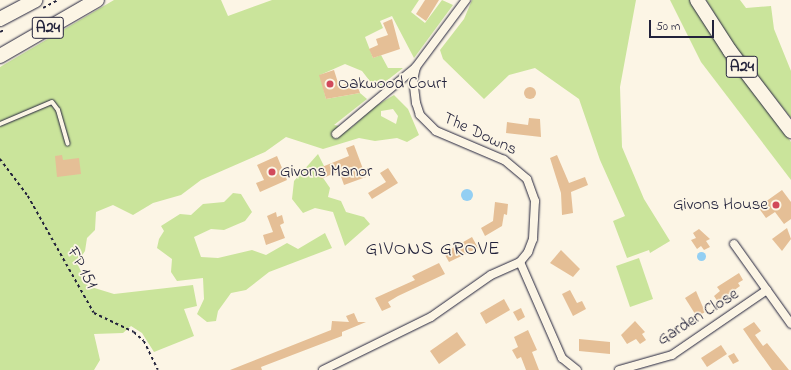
<!DOCTYPE html>
<html>
<head>
<meta charset="utf-8">
<style>
	body { margin:0 }
	#map { position:relative; width:791px; height:370px; overflow:hidden; background:#fcf5e5; font-family:"Indie Flower",sans-serif }
	div>[style] { position:absolute }
	[style*='--x'] { left:calc(var(--x)*1px); top:calc(var(--y)*1px); width:calc(var(--w)*1px); rotate:calc(var(--a)*1deg) }
	.green>* { inset:0; background:#cae49b }
	.water>* { inset:0; background:#93cff3 }
	.round { border-radius:50% }
	.building>* { inset:0; background:#e5bf96 }
	.path>* { height:1.5px; margin-top:-0.75px; transform-origin:0; background:repeating-linear-gradient(90deg,#22223b 0 3px,transparent 0 6px) }
	.roads { filter:drop-shadow(0 0 1px #22223b) drop-shadow(0 0 1px #22223b) }
	.service>* { height:4px; margin:-2px; padding:0 2px; transform-origin:2px; border-radius:2px; background:#fcf5e5 }
	.minor>* { height:8px; margin:-4px; padding:0 4px; transform-origin:4px; border-radius:4px; background:#fcf5e5 }
	.trunk>* { height:14px; margin:-7px; padding:0 7px; transform-origin:7px; border-radius:7px; background:#fcf5e5 }
	.dots>* { width:11px; height:11px; translate:-50% -50%; box-sizing:border-box; border:2px solid #fcf5e5; border-radius:50% }
	span { translate:-50% -50%; white-space:nowrap; text-align:center; line-height:1.15; -webkit-text-stroke:3.5px #fcf5e5; paint-order:stroke }
	.shield-label span { padding:1px 3px; background:#fcf5e5; border:1px solid; border-radius:3px; -webkit-text-stroke-width:0 }
	.shield-label { font-size:16px; color:#22223b; font-weight:700 }
	.poi-label { font-size:17px; color:#22223b }
	.left { translate:0 -50%; text-align:left }
	.right { translate:-100% -50%; text-align:right }
	.street-label { font-size:17px; color:#22223b }
	.quarter-label { font-size:19px; color:#22223b; letter-spacing:1px }
	.scale { position:absolute; left:649px; top:20px; width:65px; height:18px; box-sizing:border-box; border:2px solid #22223b; border-top:0; padding-left:5px; font-size:12px; line-height:14px; white-space:nowrap; color:#22223b; -webkit-text-stroke:3px #fcf5e5; paint-order:stroke }
</style>
</head>
<body>
<div id="map">
	<div class="green">
		<i style="clip-path:polygon(evenodd,114px 0,221px 0,228px 16px,272px 0,419px 0,411px 12px,425px 23px,442px 0,453px 5px,414px 58px,392px 16px,380px 21px,383px 28px,365px 37px,373px 58px,381px 55px,388px 68px,403px 68px,376px 89px,362px 71px,345px 64px,320px 75px,326px 99px,360px 93px,367px 99px,334px 125px,351px 128px,374px 107px,394px 95px,408px 109px,419px 135px,407px 142px,397px 138px,375px 141px,359px 138px,323px 149px,286px 137px,265px 152px,201px 180px,181px 195px,153px 203px,133px 215px,113px 205px,96px 212px,95px 230px,87px 238px,85px 251px,77px 263px,88px 286px,114px 294px,193px 285px,197px 306px,184px 309px,194px 336px,154px 352px,142px 333px,131px 326px,123px 333px,94px 334px,100px 360px,94px 370px,0 370px,0 67px,114px 0,393px 109px,398px 116px,396px 124px,381px 116px,381px 111px,393px 109px)"></i>
		<i style="clip-path:polygon(472px 0,636px 0,620px 87px,622px 147px,644px 199px,670px 241px,650px 253px,649px 250px,627px 258px,613px 221px,625px 216px,600px 160px,579px 99px,535px 68px,509px 75px,484px 99px,443px 59px,440px 50px,464px 19px)"></i>
		<i style="clip-path:polygon(670px 0,694px 0,791px 142px,791px 180px,701px 62px)"></i>
		<i style="clip-path:polygon(706px 0,740px 0,746px 8px,771px 6px,774px 29px,791px 71px,791px 118px,737px 50px)"></i>
		<i style="clip-path:polygon(318px 154px,324px 166px,317px 169px,330px 188px,328px 197px,341px 201px,346px 212px,364px 217px,370px 224px,345px 246px,333px 212px,315px 208px,303px 213px,292px 199px,294px 181px)"></i>
		<i style="clip-path:polygon(233px 193px,241px 194px,252px 212px,245px 221px,224px 230px,211px 229px,194px 237px,201px 257px,218px 258px,252px 250px,266px 255px,287px 243px,298px 249px,325px 233px,332px 248px,269px 272px,246px 290px,231px 293px,218px 311px,216px 321px,207px 322px,197px 314px,204px 299px,203px 278px,177px 281px,171px 272px,172px 259px,157px 248px,159px 239px,164px 231px,161px 226px,180px 214px,191px 215px,203px 204px,224px 202px)"></i>
		<i style="clip-path:polygon(639px 258px,653px 299px,630px 307px,616px 266px)"></i>
	</div>
	<div class="water">
		<i class="round" style="left:461px;top:189px;width:12px;height:12px"></i>
		<i class="round" style="left:696.5px;top:251.5px;width:9px;height:9px"></i>
	</div>
	<div class="building">
		<i style="clip-path:polygon(425px 0,439px 0,426px 21px,416px 14px)"></i>
		<i style="clip-path:polygon(392px 19px,400px 49px,373px 58px,369px 49px,378px 45px,376px 39px,388px 35px,383px 23px)"></i>
		<i style="clip-path:polygon(334px 70px,339px 86px,356px 81px,360px 93px,326px 99px,319px 75px)"></i>
		<i class="round" style="left:524px;top:87px;width:12px;height:12px"></i>
		<i style="clip-path:polygon(529px 118px,540px 119px,541px 137px,506px 133px,507px 122px,528px 125px)"></i>
		<i style="clip-path:polygon(354px 145px,366px 177px,344px 185px,339px 171px,321px 179px,317px 169px,349px 156px,346px 148px)"></i>
		<i style="clip-path:polygon(62px 155px,63px 160px,79px 158px,81px 174px,57px 177px,55px 156px)"></i>
		<i style="clip-path:polygon(557px 155px,569px 183px,585px 177px,588px 185px,571px 192px,573px 213px,562px 215px,561px 193px,550px 158px)"></i>
		<i style="clip-path:polygon(277px 156px,287px 180px,260px 192px,256px 183px,264px 180px,257px 165px)"></i>
		<i style="clip-path:polygon(388px 168px,398px 183px,372px 199px,368px 193px,386px 182px,380px 173px)"></i>
		<i style="clip-path:polygon(782px 190px,791px 202px,791px 219px,784px 224px,775px 212px,766px 218px,758px 207px)"></i>
		<i style="clip-path:polygon(495px 202px,508px 204px,507px 215px,504px 214px,502px 226px,485px 236px,481px 228px,493px 221px)"></i>
		<i style="clip-path:polygon(276px 212px,277px 217px,282px 215px,284px 223px,280px 225px,285px 238px,266px 245px,263px 235px,273px 232px,267px 216px)"></i>
		<i style="clip-path:polygon(787px 228px,791px 239px,782px 251px,772px 239px)"></i>
		<i style="clip-path:polygon(699px 229px,710px 239px,706px 241px,710px 247px,704px 250px,701px 246px,697px 249px,691px 240px,696px 238px,693px 233px)"></i>
		<i style="clip-path:polygon(472px 237px,478px 248px,449px 262px,444px 253px)"></i>
		<i style="clip-path:polygon(561px 250px,580px 269px,573px 277px,550px 263px)"></i>
		<i style="clip-path:polygon(439px 263px,445px 274px,398px 296px,388px 302px,391px 307px,382px 311px,375px 298px,415px 280px,412px 276px)"></i>
		<i style="clip-path:polygon(739px 273px,743px 280px,738px 283px,740px 286px,718px 302px,714px 296px,720px 291px,717px 287px)"></i>
		<i style="clip-path:polygon(570px 290px,577px 303px,582px 301px,586px 309px,573px 316px,562px 294px)"></i>
		<i style="clip-path:polygon(696px 291px,705px 312px,697px 317px,685px 298px)"></i>
		<i style="clip-path:polygon(504px 299px,510px 310px,486px 324px,480px 313px)"></i>
		<i style="clip-path:polygon(521px 308px,525px 317px,518px 321px,513px 312px)"></i>
		<i style="clip-path:polygon(354px 313px,358px 322px,366px 322px,342px 332px,342px 336px,261px 367px,262px 370px,230px 370px,331px 330px,332px 321px,349px 322px,346px 316px)"></i>
		<i style="clip-path:polygon(635px 321px,645px 332px,642px 334px,646px 340px,640px 344px,636px 339px,627px 344px,621px 335px)"></i>
		<i style="clip-path:polygon(754px 322px,761px 331px,755px 335px,763px 346px,767px 343px,789px 370px,772px 370px,754px 345px,743px 329px)"></i>
		<i style="clip-path:polygon(528px 330px,537px 350px,532px 352px,539px 370px,526px 370px,521px 357px,517px 359px,512px 350px,518px 347px,514px 337px)"></i>
		<i style="clip-path:polygon(457px 332px,466px 345px,439px 364px,430px 351px)"></i>
		<i style="clip-path:polygon(579px 339px,610px 342px,610px 354px,579px 351px)"></i>
		<i style="clip-path:polygon(721px 345px,727px 354px,707px 367px,701px 358px)"></i>
		<i style="clip-path:polygon(734px 353px,739px 361px,733px 364px,728px 356px)"></i>
	</div>
	<div class="path">
		<i style="--x:43;--y:8;--w:17;--a:-28"></i>
		<i style="--x:0;--y:32;--w:4;--a:-27"></i>
		<i style="--x:0;--y:159;--w:46;--a:52.9"></i>
		<i style="--x:28;--y:196;--w:134;--a:60.6"></i>
		<i style="--x:94;--y:313;--w:44;--a:25.4"></i>
		<i style="--x:134;--y:332;--w:13;--a:42"></i>
		<i style="--x:144;--y:341;--w:32;--a:64"></i>
	</div>
	<div class="roads">
		<div class="service">
			<i style="--x:0;--y:124;--w:56;--a:-22.9"></i>
			<i style="--x:52;--y:102;--w:10;--a:53"></i>
			<i style="--x:58;--y:110;--w:35;--a:74"></i>
		</div>
		<div class="minor">
			<i style="--x:336;--y:134;--w:104;--a:-39.9"></i>
			<i style="--x:734;--y:244;--w:98;--a:54.5"></i>
			<i style="--x:520;--y:262;--w:105;--a:66.4"></i>
			<i style="--x:562;--y:358;--w:19;--a:39"></i>
			<i style="--x:323;--y:370;--w:120;--a:-26.1"></i>
			<i style="--x:431;--y:317;--w:73;--a:-35"></i>
			<i style="--x:491;--y:275;--w:32;--a:-24"></i>
			<i style="--x:520;--y:262;--w:13;--a:-51"></i>
			<i style="--x:528;--y:252;--w:14;--a:-69"></i>
			<i style="--x:533;--y:239;--w:38;--a:-87"></i>
			<i style="--x:535;--y:201;--w:23;--a:-110"></i>
			<i style="--x:527;--y:179;--w:30;--a:-140"></i>
			<i style="--x:504;--y:160;--w:74;--a:-156.9"></i>
			<i style="--x:436;--y:131;--w:23;--a:-135"></i>
			<i style="--x:420;--y:115;--w:13;--a:-108"></i>
			<i style="--x:416;--y:103;--w:23;--a:-97"></i>
			<i style="--x:413;--y:80;--w:13;--a:-77"></i>
			<i style="--x:416;--y:67;--w:84;--a:-53.3"></i>
			<i style="--x:619;--y:370;--w:55;--a:-15.8"></i>
			<i style="--x:672;--y:355;--w:115;--a:-34.4"></i>
		</div>
		<div class="trunk">
			<i style="--x:697;--y:0;--w:61;--a:57.1"></i>
			<i style="--x:730;--y:51;--w:101;--a:52.7"></i>
			<i style="--x:0;--y:19;--w:40;--a:-28"></i>
			<i style="--x:0;--y:56;--w:112;--a:-30"></i>
		</div>
	</div>
	<div class="dots">
		<i style="left:330px;top:84px;background:#d1495b"></i>
		<i style="left:272px;top:172px;background:#d1495b"></i>
		<i style="left:776px;top:205px;background:#d1495b"></i>
	</div>
	<div class="shield-label">
		<span style="left:48px;top:28px">A24</span>
		<span style="left:742px;top:67px">A24</span>
	</div>
	<div class="poi-label">
		<span class="left" style="left:338px;top:84px">Oakwood Court</span>
		<span class="left" style="left:280px;top:172px">Givons Manor</span>
		<span class="right" style="left:768px;top:205px">Givons House</span>
	</div>
	<div class="street-label">
		<span style="left:480px;top:134px;rotate:25deg">The Downs</span>
		<span style="left:82px;top:268px;rotate:61deg">FP 151</span>
		<span style="left:698px;top:317px;rotate:-32deg">Garden Close</span>
	</div>
	<div class="quarter-label">
		<span style="left:433px;top:250px">GIVONS GROVE</span>
	</div>
	<div class="scale">50 m</div>
</div>
</body>
</html>
